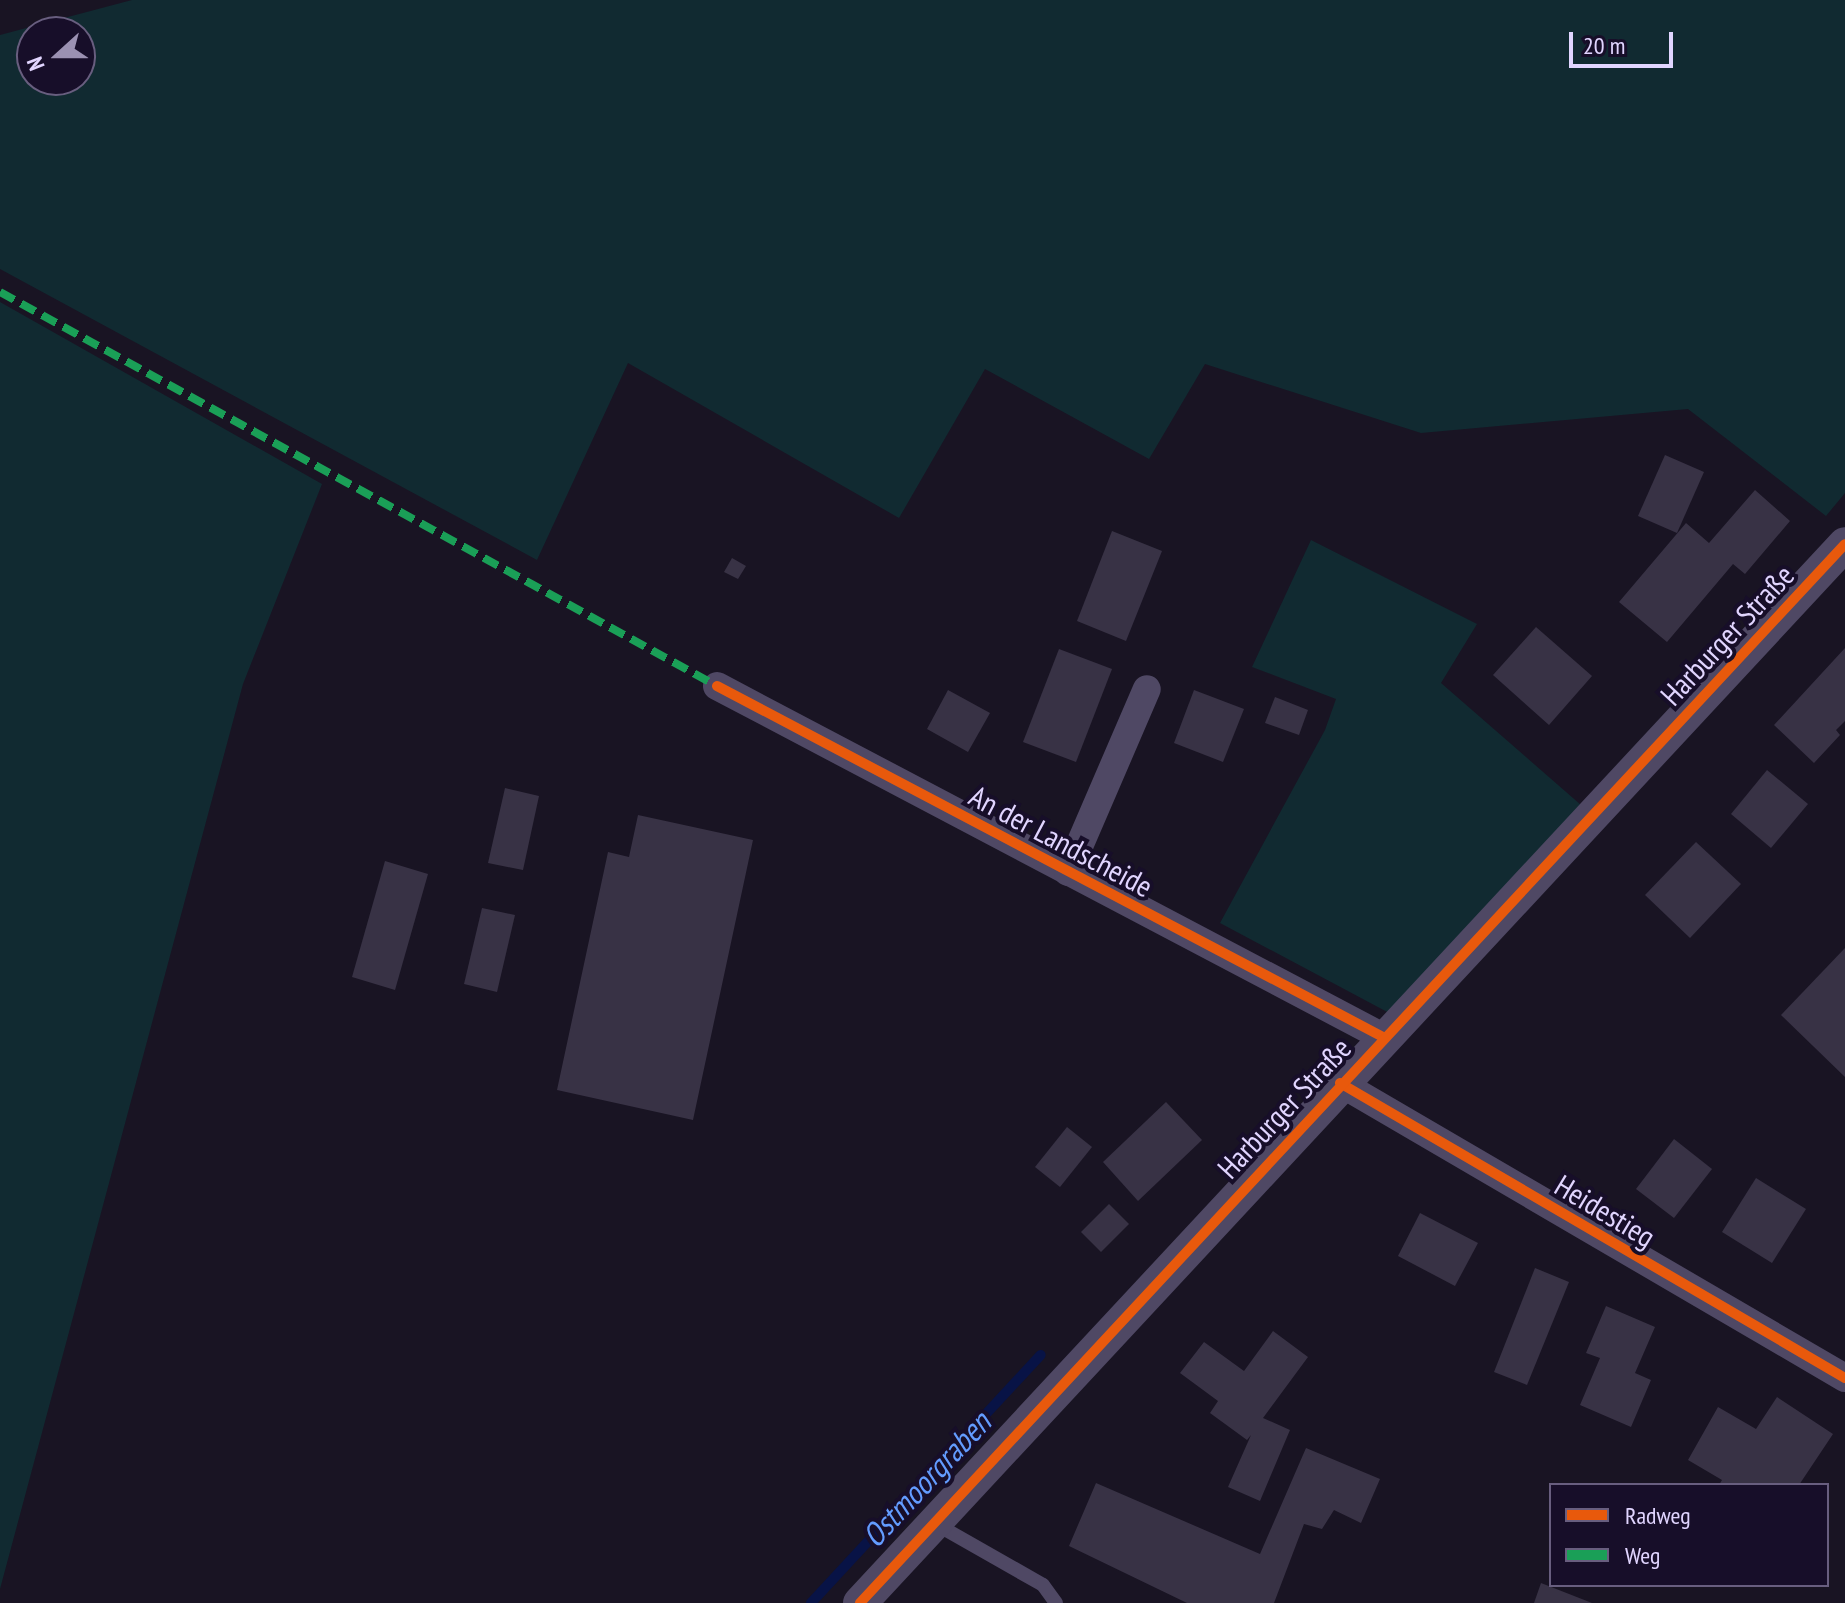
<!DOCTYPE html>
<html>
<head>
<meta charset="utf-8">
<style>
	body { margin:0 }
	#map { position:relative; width:1845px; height:1603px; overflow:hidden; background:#191423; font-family:"PT Sans Narrow",sans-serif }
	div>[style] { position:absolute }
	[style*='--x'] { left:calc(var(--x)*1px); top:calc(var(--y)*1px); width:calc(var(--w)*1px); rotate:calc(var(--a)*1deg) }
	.green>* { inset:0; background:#112a31 }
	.stream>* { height:10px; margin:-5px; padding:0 5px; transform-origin:5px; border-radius:5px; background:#081346 }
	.building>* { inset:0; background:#383245 }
	.service>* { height:14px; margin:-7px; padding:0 7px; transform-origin:7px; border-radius:7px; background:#4f4864 }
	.minor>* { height:28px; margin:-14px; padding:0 14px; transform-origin:14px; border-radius:14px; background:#4f4864 }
	.tertiary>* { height:34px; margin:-17px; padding:0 17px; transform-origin:17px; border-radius:17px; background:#4f4864 }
	.quiet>* { height:8px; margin-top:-4px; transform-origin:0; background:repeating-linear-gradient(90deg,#1a9f57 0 16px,transparent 0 24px) }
	.cycleway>* { height:10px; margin:-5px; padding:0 5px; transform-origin:5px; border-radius:5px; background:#e8590c }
	span { translate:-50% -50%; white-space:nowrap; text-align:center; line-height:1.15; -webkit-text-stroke:8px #170e29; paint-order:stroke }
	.street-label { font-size:30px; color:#e1d5ff }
	.water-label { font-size:32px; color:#639cff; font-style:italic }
	.legend { position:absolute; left:1549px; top:1483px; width:280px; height:104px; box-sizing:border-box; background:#170e29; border:2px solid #685e7f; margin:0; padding:10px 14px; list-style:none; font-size:24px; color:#e1d5ff }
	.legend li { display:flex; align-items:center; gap:16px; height:40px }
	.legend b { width:40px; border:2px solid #685e7f }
	.north { position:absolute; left:16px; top:16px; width:80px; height:80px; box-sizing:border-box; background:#170e29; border:2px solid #685e7f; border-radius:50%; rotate:249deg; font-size:22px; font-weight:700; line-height:32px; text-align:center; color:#e1d5ff }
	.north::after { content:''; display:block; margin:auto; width:28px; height:36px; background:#9b91b2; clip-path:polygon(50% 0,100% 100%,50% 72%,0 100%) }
	.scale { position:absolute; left:1569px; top:32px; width:104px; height:36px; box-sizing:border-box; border:4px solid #e1d5ff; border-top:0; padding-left:10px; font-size:24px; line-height:28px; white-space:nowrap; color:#e1d5ff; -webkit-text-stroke:6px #170e29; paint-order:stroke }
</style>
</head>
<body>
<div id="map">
	<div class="green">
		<i style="clip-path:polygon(evenodd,132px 0,1845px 0,1845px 493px,1826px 516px,1688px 409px,1421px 433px,1205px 364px,1149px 459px,985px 369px,899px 518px,628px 363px,537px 560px,0 269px,0 35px,132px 0,80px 32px,80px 80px,32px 80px,32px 32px,80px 32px)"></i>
		<i style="clip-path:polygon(0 302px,322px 484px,243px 684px,0 1589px)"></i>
		<i style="clip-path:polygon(1311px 540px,1477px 624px,1441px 683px,1581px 805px,1391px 1014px,1220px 923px,1325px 730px,1336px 699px,1252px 667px)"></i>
	</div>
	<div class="stream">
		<i style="--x:811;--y:1603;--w:338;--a:-47.2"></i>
	</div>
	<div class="building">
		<i style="clip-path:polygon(1665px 455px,1704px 472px,1677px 533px,1638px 516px)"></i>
		<i style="clip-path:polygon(1755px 490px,1790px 521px,1745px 574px,1733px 564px,1667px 642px,1619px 602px,1686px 523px,1709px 543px)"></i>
		<i style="clip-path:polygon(1112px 531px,1162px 551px,1126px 641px,1077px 621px)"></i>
		<i style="clip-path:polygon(732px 558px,746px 566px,738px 579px,724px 572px)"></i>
		<i style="clip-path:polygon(1536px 627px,1592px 676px,1549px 725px,1493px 675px)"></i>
		<i style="clip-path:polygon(1845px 648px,1845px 721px,1836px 730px,1840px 735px,1814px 763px,1774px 725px)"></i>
		<i style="clip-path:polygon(1059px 649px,1112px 669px,1076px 762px,1023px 742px)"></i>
		<i style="clip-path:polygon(948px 690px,990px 713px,968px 752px,927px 729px)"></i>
		<i style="clip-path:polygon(1194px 690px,1244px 709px,1223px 762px,1174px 743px)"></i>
		<i style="clip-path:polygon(1275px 697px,1308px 710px,1299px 735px,1265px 723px)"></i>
		<i style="clip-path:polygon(1767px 770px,1808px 804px,1771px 848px,1731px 814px)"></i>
		<i style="clip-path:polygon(505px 788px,539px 796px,523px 870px,488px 863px)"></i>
		<i style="clip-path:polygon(638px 815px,753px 840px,693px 1120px,557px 1090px,608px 852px,629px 857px)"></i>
		<i style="clip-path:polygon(1696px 842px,1741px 884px,1690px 938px,1645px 895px)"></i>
		<i style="clip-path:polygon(385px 861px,428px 874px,395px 990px,352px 977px)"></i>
		<i style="clip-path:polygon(482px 908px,515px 915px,497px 992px,464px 984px)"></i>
		<i style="clip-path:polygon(1845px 948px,1845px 1077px,1781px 1015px)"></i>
		<i style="clip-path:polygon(1166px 1102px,1202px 1140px,1138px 1201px,1103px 1162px)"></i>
		<i style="clip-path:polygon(1067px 1127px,1092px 1147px,1060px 1187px,1035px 1167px)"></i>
		<i style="clip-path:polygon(1674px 1139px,1712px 1169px,1674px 1218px,1636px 1189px)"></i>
		<i style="clip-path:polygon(1756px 1178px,1806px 1209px,1772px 1263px,1722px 1232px)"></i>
		<i style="clip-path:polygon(1109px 1204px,1129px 1224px,1101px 1252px,1081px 1232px)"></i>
		<i style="clip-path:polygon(1420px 1213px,1478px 1243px,1455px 1286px,1398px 1256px)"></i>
		<i style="clip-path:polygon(1535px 1268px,1569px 1282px,1527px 1385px,1494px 1372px)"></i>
		<i style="clip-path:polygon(1606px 1306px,1655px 1327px,1635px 1373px,1651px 1380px,1631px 1427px,1580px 1405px,1600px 1358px,1586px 1353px)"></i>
		<i style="clip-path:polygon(1273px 1331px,1308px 1357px,1263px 1418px,1290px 1430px,1260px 1501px,1228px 1487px,1251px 1435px,1247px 1440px,1210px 1413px,1218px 1401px,1180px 1373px,1204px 1342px,1244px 1371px)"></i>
		<i style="clip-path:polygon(1777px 1397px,1833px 1434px,1799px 1485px,1719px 1485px,1722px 1480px,1688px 1460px,1718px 1407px,1756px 1429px)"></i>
		<i style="clip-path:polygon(1306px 1448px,1380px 1479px,1361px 1523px,1334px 1510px,1322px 1529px,1304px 1524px,1274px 1603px,1187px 1603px,1069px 1546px,1096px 1483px,1260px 1554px)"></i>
		<i style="clip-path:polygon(1541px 1583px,1592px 1603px,1534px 1603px)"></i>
	</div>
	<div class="service">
		<i style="--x:934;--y:1523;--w:125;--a:29.6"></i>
		<i style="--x:1043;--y:1585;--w:22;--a:54"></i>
	</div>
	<div class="minor">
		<i style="--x:717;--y:686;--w:753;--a:27.79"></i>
		<i style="--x:1068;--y:872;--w:199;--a:-66.7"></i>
		<i style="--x:1340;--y:1083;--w:585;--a:30.29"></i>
	</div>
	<div class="tertiary">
		<i style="--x:860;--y:1603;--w:1446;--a:-47.07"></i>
	</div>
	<div class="quiet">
		<i style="--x:0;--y:292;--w:818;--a:28.79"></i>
	</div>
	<div class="cycleway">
		<i style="--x:717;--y:686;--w:753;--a:27.79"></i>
		<i style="--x:1340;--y:1083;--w:585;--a:30.29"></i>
		<i style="--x:860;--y:1603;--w:1446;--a:-47.07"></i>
	</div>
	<div class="street-label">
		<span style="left:1727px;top:635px;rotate:-47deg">Harburger Straße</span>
		<span style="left:1061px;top:841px;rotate:28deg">An der Landscheide</span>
		<span style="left:1284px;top:1108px;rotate:-47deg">Harburger Straße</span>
		<span style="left:1605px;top:1211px;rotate:31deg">Heidestieg</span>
	</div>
	<div class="water-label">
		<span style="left:926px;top:1479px;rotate:-47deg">Ostmoorgraben</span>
	</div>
	<ul class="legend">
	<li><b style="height:10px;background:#e8590c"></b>Radweg</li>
	<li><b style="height:10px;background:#1a9f57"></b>Weg</li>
	</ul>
	<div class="north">N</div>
	<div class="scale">20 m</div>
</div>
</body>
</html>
